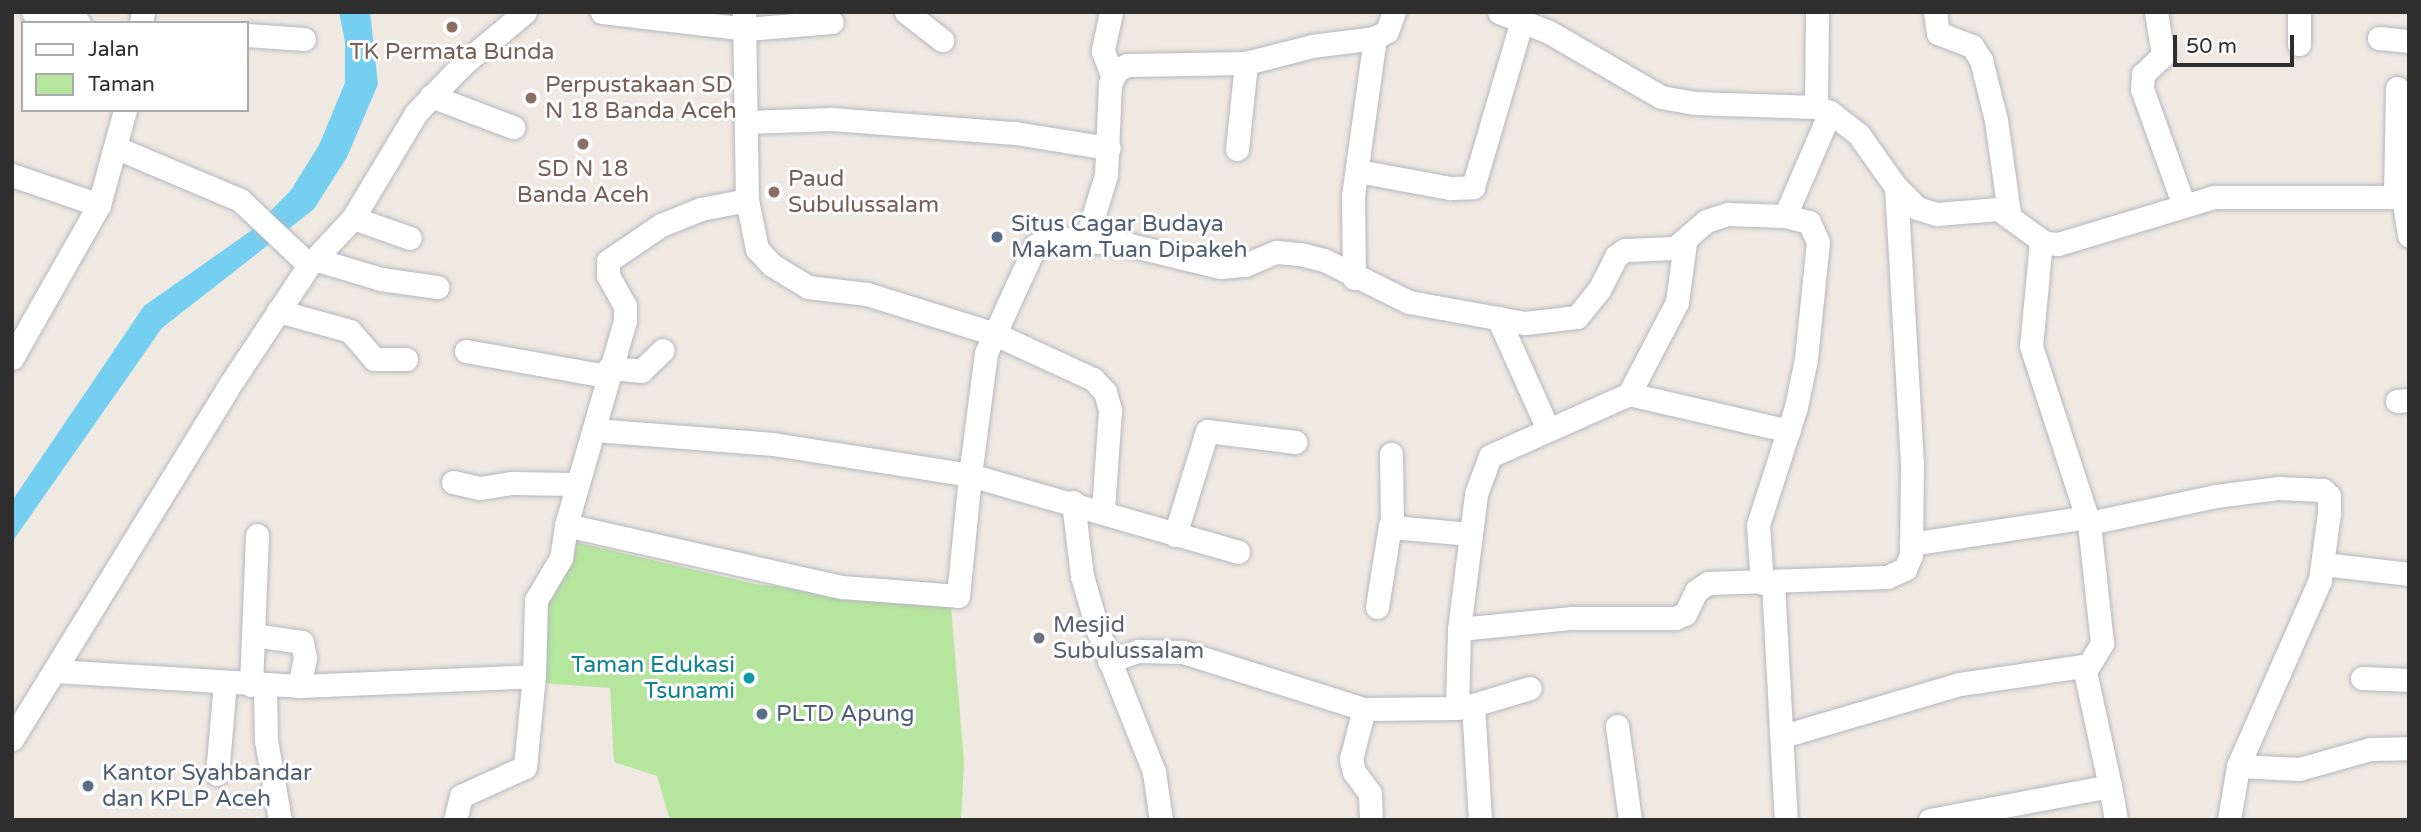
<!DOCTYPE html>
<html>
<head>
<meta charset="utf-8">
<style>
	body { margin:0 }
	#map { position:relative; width:2421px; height:832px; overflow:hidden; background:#efe9e1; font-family:"Varela Round",sans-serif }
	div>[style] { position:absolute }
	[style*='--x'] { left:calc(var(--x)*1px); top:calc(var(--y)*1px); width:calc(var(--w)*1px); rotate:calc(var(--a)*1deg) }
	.green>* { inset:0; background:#b6e59e }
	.water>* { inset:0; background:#75cff0 }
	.roads { filter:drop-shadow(0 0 2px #b4b7c1) drop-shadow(0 0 2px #b4b7c1) }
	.minor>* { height:23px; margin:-11.5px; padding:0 11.5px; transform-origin:11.5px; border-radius:11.5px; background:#fff }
	.dots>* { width:19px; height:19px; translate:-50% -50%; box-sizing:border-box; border:4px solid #fff; border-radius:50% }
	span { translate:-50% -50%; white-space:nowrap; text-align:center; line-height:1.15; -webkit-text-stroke:6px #fff; paint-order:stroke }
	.education-label { font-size:23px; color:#785e54 }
	.left { translate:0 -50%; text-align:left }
	.service-label { font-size:23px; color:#4e5e75 }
	.worship-label { font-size:23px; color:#5b616d }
	.culture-label { font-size:23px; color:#0d838f }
	.right { translate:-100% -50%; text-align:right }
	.frame { position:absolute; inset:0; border:14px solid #2e2e2e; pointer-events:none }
	.legend { position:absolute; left:21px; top:21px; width:228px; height:91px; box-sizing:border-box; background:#fff; border:2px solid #ababab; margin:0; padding:9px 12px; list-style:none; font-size:21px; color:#2e2e2e }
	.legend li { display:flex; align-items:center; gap:14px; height:35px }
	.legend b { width:35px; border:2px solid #ababab }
	.scale { position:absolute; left:2173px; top:35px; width:121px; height:32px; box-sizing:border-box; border:4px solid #2e2e2e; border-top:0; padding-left:9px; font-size:21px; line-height:24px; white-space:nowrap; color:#2e2e2e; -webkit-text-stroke:5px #fff; paint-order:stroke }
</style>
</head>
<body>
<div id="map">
	<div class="green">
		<i style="clip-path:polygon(571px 541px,755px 584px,951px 607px,964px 763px,961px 820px,670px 820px,657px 776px,614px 762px,610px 688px,541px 683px,539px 602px)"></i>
	</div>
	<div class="water">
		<i style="clip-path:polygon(339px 12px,370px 12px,378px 84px,347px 157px,314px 209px,162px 328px,12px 542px,12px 501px,144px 306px,252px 230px,291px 190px,319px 145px,345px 83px,345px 42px)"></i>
	</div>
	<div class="roads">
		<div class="minor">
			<i style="--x:33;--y:12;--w:47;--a:13.4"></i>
			<i style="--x:602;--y:12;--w:145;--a:6.7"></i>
			<i style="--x:746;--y:29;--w:86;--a:-4.7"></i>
			<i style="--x:744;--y:12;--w:188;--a:89.1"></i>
			<i style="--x:747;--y:200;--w:50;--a:78.5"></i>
			<i style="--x:757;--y:249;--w:22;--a:47"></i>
			<i style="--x:772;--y:265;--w:42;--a:31.4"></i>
			<i style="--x:808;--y:287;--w:59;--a:6.8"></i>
			<i style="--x:867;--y:294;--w:134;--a:17.4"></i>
			<i style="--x:995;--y:334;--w:108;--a:24.7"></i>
			<i style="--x:1093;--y:379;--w:18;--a:47"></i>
			<i style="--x:1105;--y:392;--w:19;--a:74"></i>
			<i style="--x:1110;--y:410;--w:101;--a:94"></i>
			<i style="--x:906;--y:12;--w:46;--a:37.9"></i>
			<i style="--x:1111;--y:12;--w:40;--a:102"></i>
			<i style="--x:1103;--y:51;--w:27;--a:70"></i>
			<i style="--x:1499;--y:12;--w:54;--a:21.8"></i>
			<i style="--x:1549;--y:32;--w:129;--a:30.1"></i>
			<i style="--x:1661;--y:97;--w:34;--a:10"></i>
			<i style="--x:1694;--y:103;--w:122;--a:1.9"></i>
			<i style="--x:1816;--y:107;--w:15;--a:20"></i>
			<i style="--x:1830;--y:112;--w:37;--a:38"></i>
			<i style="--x:1859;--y:135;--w:64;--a:54.6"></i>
			<i style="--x:1896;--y:187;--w:30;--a:45"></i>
			<i style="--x:1917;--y:208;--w:21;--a:17"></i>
			<i style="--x:1937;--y:214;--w:61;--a:-4.7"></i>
			<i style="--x:1998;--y:209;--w:58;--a:35.9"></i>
			<i style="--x:2045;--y:243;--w:13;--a:4"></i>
			<i style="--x:2058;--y:244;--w:163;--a:-16.8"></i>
			<i style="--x:2214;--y:197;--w:195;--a:0"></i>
			<i style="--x:1935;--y:12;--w:21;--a:82"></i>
			<i style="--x:1938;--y:33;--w:36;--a:21"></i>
			<i style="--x:1972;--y:46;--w:17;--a:57"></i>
			<i style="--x:1981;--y:60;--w:62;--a:76"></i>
			<i style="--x:1996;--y:120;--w:94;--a:82"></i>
			<i style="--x:2156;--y:12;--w:44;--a:80.8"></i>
			<i style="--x:2163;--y:55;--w:28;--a:136"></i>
			<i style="--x:2143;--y:74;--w:15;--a:94"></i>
			<i style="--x:2142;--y:89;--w:121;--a:70.2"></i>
			<i style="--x:2299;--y:12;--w:32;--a:90"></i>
			<i style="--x:141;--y:23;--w:11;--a:-80"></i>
			<i style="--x:247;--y:35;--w:57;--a:4"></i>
			<i style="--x:2379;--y:38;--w:30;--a:6"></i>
			<i style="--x:431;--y:96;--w:88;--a:20.7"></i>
			<i style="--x:1816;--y:107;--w:95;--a:-89.4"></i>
			<i style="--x:746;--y:122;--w:86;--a:-2"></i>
			<i style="--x:832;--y:119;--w:184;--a:4.4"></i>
			<i style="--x:1015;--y:133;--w:95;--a:9.1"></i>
			<i style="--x:117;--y:148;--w:134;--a:22.9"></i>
			<i style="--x:240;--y:200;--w:95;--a:43.3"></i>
			<i style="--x:1237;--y:149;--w:86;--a:-84"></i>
			<i style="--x:1358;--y:171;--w:94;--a:10.5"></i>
			<i style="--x:1450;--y:188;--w:23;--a:-2"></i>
			<i style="--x:1473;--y:187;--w:174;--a:-73.6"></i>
			<i style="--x:12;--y:175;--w:92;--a:19"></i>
			<i style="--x:2395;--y:194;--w:106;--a:-88.9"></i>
			<i style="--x:2403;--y:197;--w:39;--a:81"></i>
			<i style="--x:1785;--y:216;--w:113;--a:-66.6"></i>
			<i style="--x:353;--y:218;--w:60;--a:19.3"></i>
			<i style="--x:1086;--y:240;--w:68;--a:-72.9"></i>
			<i style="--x:1106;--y:175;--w:91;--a:-87.5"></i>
			<i style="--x:1110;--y:84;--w:16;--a:-63"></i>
			<i style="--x:1117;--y:70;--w:11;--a:-27"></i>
			<i style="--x:1127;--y:65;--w:119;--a:-1"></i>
			<i style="--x:1246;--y:63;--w:68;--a:-14.4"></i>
			<i style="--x:1312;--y:46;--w:64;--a:-7.2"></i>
			<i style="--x:1375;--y:38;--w:14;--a:-30"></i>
			<i style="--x:1387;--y:31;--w:20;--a:-70"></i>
			<i style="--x:2041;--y:241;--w:105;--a:95.4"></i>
			<i style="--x:2031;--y:346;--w:186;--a:71.9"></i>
			<i style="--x:314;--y:259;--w:70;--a:16.6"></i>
			<i style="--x:381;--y:279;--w:57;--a:8.1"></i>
			<i style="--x:1354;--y:278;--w:82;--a:-90.7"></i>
			<i style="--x:1353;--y:196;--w:160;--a:-82.1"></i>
			<i style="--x:278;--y:311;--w:75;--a:15.5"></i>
			<i style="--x:350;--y:331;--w:37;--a:49"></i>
			<i style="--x:374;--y:359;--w:32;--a:0"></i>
			<i style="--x:1498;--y:318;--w:122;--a:65.8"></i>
			<i style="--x:466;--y:351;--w:143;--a:10.1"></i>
			<i style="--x:12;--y:358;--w:176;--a:-60.4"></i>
			<i style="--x:99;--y:205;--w:98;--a:-74.7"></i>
			<i style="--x:609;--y:368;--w:32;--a:5"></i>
			<i style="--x:641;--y:371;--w:30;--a:-44"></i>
			<i style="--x:1629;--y:394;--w:104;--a:-62.4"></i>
			<i style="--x:1677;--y:302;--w:60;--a:-82.3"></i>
			<i style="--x:2397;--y:401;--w:12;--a:-5"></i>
			<i style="--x:595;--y:430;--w:179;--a:4.5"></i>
			<i style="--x:773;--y:444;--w:199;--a:8.9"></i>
			<i style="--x:970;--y:475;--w:123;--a:-82.5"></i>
			<i style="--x:986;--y:353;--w:118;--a:-65.4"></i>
			<i style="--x:1035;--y:246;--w:16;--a:-35"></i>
			<i style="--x:1048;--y:237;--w:82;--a:5.6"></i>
			<i style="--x:1130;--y:245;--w:93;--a:13.7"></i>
			<i style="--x:1220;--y:267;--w:25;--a:-5"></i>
			<i style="--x:1245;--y:265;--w:34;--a:-23"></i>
			<i style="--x:1276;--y:252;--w:24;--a:5"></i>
			<i style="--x:1300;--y:254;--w:25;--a:14"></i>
			<i style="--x:1324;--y:260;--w:95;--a:26.3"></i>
			<i style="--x:1409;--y:302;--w:118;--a:10.3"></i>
			<i style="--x:1525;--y:323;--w:52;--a:-6.6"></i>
			<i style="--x:1577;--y:317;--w:35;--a:-51"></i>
			<i style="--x:1599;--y:290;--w:38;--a:-63"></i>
			<i style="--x:1616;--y:256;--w:11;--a:-34"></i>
			<i style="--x:1625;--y:250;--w:50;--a:-2.3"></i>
			<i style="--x:1675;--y:248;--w:41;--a:-41.1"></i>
			<i style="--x:1706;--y:221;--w:23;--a:-18"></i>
			<i style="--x:1728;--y:214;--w:57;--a:2"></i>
			<i style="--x:1785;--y:216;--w:25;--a:14"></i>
			<i style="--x:1809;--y:222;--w:22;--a:66"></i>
			<i style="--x:1818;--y:242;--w:118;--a:95.9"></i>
			<i style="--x:1806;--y:359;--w:49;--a:101.8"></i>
			<i style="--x:1796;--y:407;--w:124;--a:107.9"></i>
			<i style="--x:1758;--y:525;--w:58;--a:86.1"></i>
			<i style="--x:1391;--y:454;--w:73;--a:89.2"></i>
			<i style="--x:1392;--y:527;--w:79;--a:5.1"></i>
			<i style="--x:453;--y:482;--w:28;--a:13"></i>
			<i style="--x:480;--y:488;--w:31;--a:-9"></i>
			<i style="--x:511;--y:483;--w:63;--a:0.9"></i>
			<i style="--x:1073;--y:502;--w:75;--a:83.1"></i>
			<i style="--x:1082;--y:576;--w:57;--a:73.8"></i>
			<i style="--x:1098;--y:631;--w:152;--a:68.3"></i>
			<i style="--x:1154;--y:772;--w:49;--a:81.7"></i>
			<i style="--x:566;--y:525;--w:213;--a:-73.9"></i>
			<i style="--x:625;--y:320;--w:14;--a:-90"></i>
			<i style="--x:625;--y:306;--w:35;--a:-119"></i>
			<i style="--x:608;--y:275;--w:14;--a:-90"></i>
			<i style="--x:608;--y:261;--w:64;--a:-34.2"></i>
			<i style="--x:661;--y:225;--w:43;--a:-21.8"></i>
			<i style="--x:701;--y:209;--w:47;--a:-11.1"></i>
			<i style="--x:1175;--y:535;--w:109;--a:-72.9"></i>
			<i style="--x:1207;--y:431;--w:89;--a:7.1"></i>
			<i style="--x:1911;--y:544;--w:178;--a:-8.7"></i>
			<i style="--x:2323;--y:564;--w:87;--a:6.6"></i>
			<i style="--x:1773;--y:583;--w:237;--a:86.9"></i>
			<i style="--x:1377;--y:607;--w:83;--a:-81"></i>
			<i style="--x:1459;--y:629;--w:114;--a:-5.6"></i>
			<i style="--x:1572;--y:618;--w:103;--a:0"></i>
			<i style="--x:1675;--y:618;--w:11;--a:-22"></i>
			<i style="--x:1685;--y:614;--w:25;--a:-64"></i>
			<i style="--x:1696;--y:591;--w:14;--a:-34"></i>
			<i style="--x:1708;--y:583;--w:179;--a:-1.9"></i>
			<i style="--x:1887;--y:577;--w:20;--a:-24"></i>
			<i style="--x:1905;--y:569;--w:15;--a:-67"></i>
			<i style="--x:1911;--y:555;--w:91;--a:-89.4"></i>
			<i style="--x:1912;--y:464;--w:277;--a:-93.3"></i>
			<i style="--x:253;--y:635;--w:49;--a:8.1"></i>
			<i style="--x:302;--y:642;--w:16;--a:79"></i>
			<i style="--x:305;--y:658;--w:29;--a:102"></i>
			<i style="--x:1109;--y:661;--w:31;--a:-19"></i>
			<i style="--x:1138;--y:651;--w:45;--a:1.3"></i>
			<i style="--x:1183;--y:652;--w:190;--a:17.5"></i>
			<i style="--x:1364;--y:709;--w:93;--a:-0.6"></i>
			<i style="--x:1457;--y:708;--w:79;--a:-88.5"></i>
			<i style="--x:1459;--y:629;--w:136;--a:-82.8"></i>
			<i style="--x:1476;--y:494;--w:40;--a:-69.8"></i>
			<i style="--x:1490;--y:456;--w:152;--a:-24"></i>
			<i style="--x:1629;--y:394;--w:164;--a:13"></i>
			<i style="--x:2084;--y:667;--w:122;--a:77.7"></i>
			<i style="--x:55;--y:671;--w:244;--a:3.5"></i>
			<i style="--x:299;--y:686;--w:235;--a:-2.4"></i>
			<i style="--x:534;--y:676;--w:76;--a:-88.5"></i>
			<i style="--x:536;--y:600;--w:49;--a:-59.2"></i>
			<i style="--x:561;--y:558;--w:33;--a:-81"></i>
			<i style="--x:566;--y:525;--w:283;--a:12.7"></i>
			<i style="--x:842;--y:587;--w:116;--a:4.4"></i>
			<i style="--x:958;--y:596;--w:122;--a:-84.3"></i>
			<i style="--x:970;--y:475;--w:279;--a:16"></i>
			<i style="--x:2362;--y:678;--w:47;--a:2.4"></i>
			<i style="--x:251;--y:685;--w:150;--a:-87.7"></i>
			<i style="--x:265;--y:685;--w:55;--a:89"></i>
			<i style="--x:266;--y:740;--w:81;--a:80.1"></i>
			<i style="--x:1473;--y:705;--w:59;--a:-16.6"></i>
			<i style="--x:1457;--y:708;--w:16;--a:-11"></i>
			<i style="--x:1473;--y:705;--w:115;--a:86.5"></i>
			<i style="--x:1364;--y:709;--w:52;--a:104.6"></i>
			<i style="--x:1351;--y:759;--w:13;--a:77"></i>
			<i style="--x:1354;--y:772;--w:26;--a:53"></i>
			<i style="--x:1370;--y:793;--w:27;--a:88"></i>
			<i style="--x:1617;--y:726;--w:95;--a:82.1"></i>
			<i style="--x:1783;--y:736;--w:184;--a:-16.4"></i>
			<i style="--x:1960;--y:684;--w:130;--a:-8.4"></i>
			<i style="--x:2089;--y:665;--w:26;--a:-59"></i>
			<i style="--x:2102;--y:643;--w:121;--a:-96.2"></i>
			<i style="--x:2089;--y:523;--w:130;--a:-12"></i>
			<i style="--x:2216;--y:496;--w:63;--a:-7.4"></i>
			<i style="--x:2278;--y:488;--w:45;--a:2.5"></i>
			<i style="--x:2323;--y:490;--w:8;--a:45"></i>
			<i style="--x:2329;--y:496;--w:17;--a:90"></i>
			<i style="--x:2329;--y:513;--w:68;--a:97.7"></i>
			<i style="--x:2320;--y:580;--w:203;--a:113.8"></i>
			<i style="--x:12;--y:739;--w:411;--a:-58.4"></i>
			<i style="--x:227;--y:389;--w:149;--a:-56.5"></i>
			<i style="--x:309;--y:265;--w:64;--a:-46.9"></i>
			<i style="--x:353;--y:218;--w:122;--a:-59"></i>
			<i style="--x:416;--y:113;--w:66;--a:-46.2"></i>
			<i style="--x:462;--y:65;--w:82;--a:-40.1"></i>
			<i style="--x:217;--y:774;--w:91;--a:-85"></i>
			<i style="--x:455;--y:820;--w:25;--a:-76"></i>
			<i style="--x:461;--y:796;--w:70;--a:-24.4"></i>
			<i style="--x:525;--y:767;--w:91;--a:-84.4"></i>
			<i style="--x:1930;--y:820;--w:183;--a:-10.7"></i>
			<i style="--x:2110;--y:786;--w:35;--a:80"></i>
			<i style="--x:2229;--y:820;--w:55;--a:-80.5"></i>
			<i style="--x:2238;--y:766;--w:61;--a:2.8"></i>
			<i style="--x:2299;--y:769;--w:74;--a:-15.7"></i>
			<i style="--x:2370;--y:749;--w:39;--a:-1"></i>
		</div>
	</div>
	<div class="dots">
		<i style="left:452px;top:27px;background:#8d6e63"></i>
		<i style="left:531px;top:98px;background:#8d6e63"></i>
		<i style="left:583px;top:144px;background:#8d6e63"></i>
		<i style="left:774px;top:192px;background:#8d6e63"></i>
		<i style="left:997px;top:237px;background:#5c6f8a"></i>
		<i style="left:1039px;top:638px;background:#6b7280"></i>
		<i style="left:749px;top:678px;background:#0f9aa8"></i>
		<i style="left:762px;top:714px;background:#5c6f8a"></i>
		<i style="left:88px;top:786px;background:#5c6f8a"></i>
	</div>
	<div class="education-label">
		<span style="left:452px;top:52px">TK Permata Bunda</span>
		<span class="left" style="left:545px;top:98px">Perpustakaan SD<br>N 18 Banda Aceh</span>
		<span style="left:583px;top:182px">SD N 18<br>Banda Aceh</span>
		<span class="left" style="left:788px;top:192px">Paud<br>Subulussalam</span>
	</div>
	<div class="service-label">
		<span class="left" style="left:1011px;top:237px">Situs Cagar Budaya<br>Makam Tuan Dipakeh</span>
		<span class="left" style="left:776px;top:714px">PLTD Apung</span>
		<span class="left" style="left:102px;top:786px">Kantor Syahbandar<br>dan KPLP Aceh</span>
	</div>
	<div class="worship-label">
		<span class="left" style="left:1053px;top:638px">Mesjid<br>Subulussalam</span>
	</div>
	<div class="culture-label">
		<span class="right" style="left:735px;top:678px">Taman Edukasi<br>Tsunami</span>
	</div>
	<div class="frame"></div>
	<ul class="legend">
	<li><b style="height:9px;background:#fff"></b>Jalan</li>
	<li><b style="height:19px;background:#b6e59e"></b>Taman</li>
	</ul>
	<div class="scale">50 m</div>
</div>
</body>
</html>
